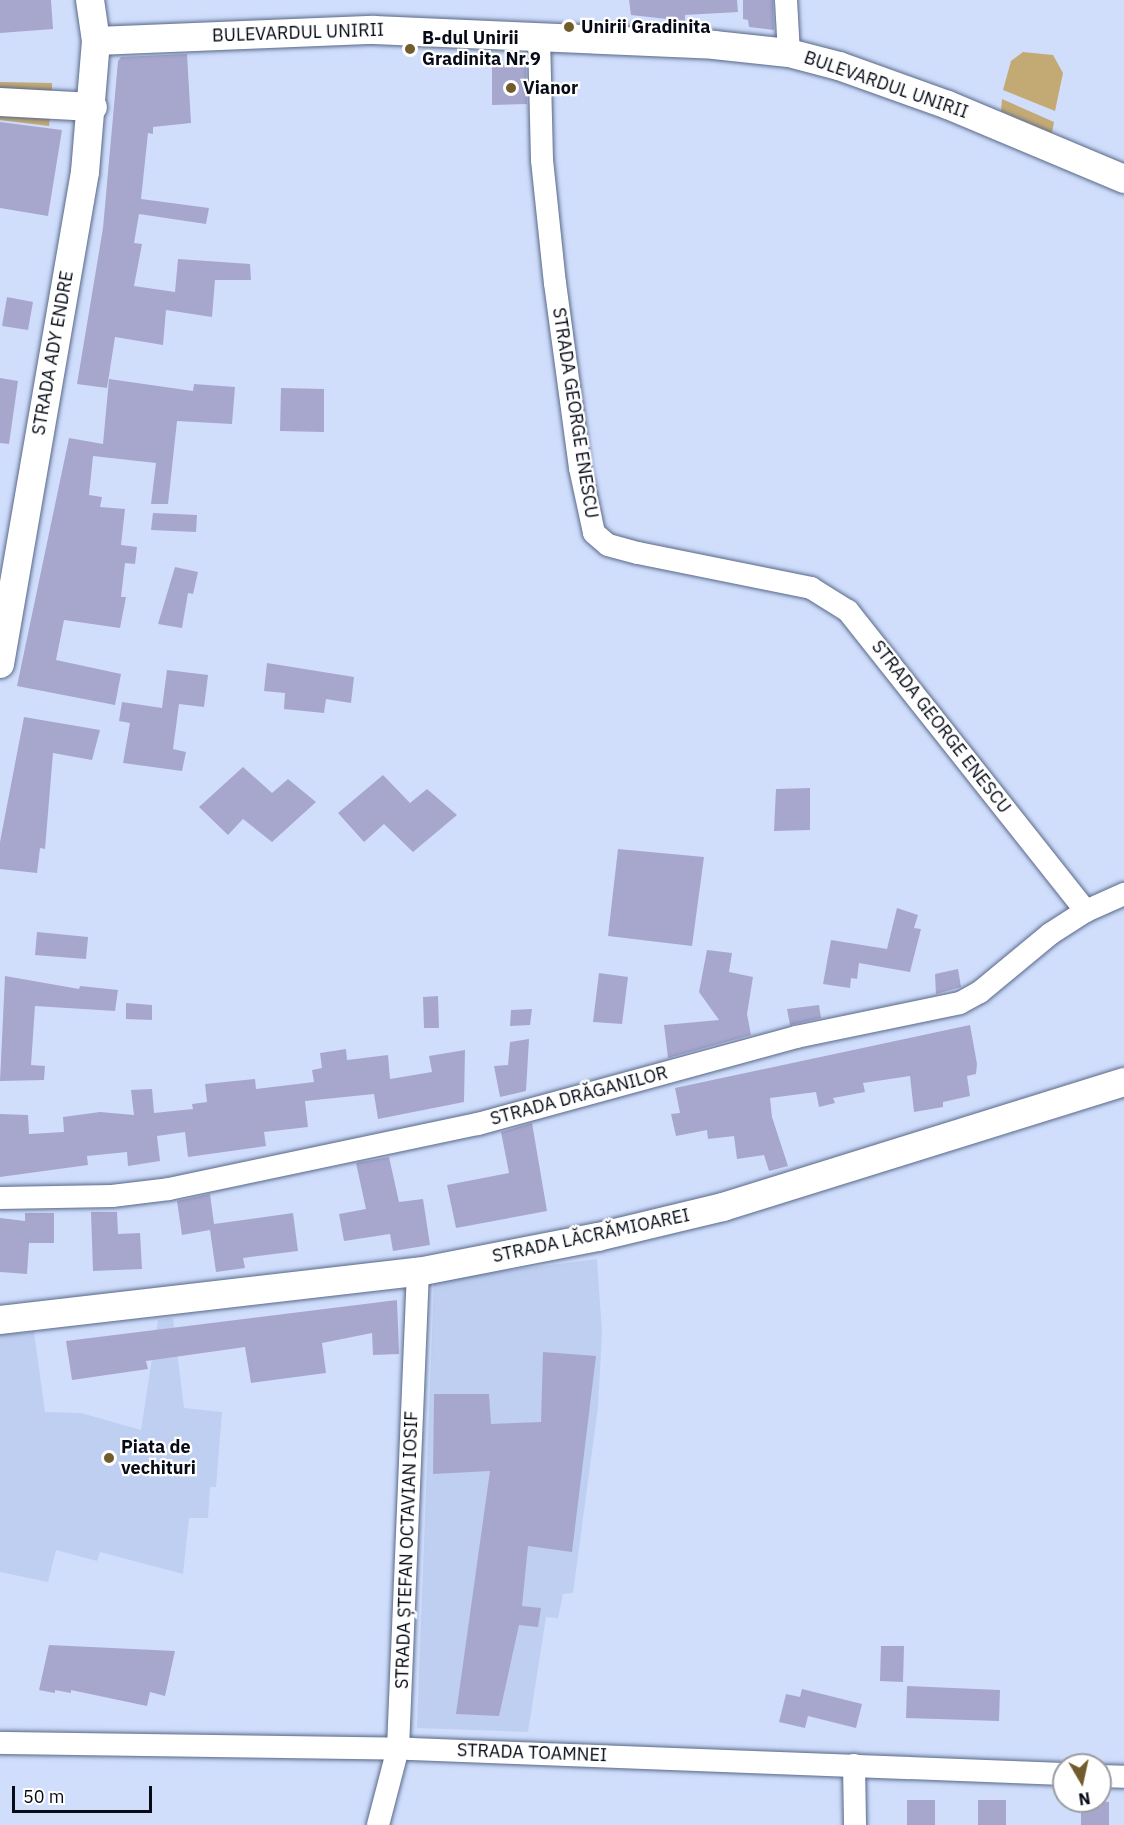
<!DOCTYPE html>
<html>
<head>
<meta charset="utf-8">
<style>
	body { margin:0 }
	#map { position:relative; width:1124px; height:1825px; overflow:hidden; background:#d0defc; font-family:"IBM Plex Sans",sans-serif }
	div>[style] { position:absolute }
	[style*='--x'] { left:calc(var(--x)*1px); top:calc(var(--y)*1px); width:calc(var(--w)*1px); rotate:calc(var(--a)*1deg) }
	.built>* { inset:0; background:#becff1 }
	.green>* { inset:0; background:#c3aa75 }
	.building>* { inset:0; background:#a7a7ce }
	.roads { filter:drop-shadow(0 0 2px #596888) drop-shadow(0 0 2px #596888) }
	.minor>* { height:22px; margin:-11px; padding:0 11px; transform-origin:11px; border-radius:11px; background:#fff }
	.major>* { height:28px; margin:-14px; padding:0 14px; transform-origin:14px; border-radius:14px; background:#fff }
	.dots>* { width:16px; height:16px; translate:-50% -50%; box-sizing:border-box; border:3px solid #fff; border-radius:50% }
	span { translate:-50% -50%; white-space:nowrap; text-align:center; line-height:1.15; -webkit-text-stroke:4.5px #fff; paint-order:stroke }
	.poi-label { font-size:18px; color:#060b17; font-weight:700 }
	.left { translate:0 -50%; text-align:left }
	.street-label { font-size:18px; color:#060b17 }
	.north { position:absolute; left:1052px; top:1753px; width:60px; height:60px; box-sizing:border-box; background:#fff; border:2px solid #9b9da2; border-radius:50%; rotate:171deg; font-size:16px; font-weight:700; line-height:24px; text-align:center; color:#060b17 }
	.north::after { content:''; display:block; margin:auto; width:21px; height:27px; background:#725c2b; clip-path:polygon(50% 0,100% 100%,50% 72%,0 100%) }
	.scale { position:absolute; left:12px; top:1786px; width:140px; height:27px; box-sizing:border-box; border:3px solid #060b17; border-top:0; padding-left:8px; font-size:18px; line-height:21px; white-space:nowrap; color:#060b17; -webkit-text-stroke:4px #fff; paint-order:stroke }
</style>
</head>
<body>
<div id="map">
	<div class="built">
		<i style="clip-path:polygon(597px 1259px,602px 1333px,598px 1407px,573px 1593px,563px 1594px,558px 1618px,546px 1617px,528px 1732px,417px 1728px,434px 1280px)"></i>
		<i style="clip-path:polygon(173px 1318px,184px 1408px,222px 1412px,216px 1487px,210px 1487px,208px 1518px,189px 1518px,183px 1574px,100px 1552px,97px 1561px,56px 1550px,48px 1582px,0 1572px,0 1335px,34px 1332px,45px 1412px,81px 1413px,141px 1430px,158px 1320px)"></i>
	</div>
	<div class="green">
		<i style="clip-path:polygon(1023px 52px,1053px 55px,1063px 73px,1055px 111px,1003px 90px,1011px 61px)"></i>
		<i style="clip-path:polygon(0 82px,52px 83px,52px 92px,0 91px)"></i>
		<i style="clip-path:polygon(1002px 99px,1054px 122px,1052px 133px,1001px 111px)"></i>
		<i style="clip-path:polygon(0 112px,50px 116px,49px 126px,0 120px)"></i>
	</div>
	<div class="building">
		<i style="clip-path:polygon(0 0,51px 0,53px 29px,0 33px)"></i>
		<i style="clip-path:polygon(629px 0,737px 0,738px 12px,685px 15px,685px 21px,631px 15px)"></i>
		<i style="clip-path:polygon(743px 0,773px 0,774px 30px,749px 27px,748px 20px,743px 19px)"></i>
		<i style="clip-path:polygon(187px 54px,191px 123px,153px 127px,153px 134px,148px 133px,141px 199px,209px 208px,206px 224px,139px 214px,134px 243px,142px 244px,134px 286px,175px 292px,178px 259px,250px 264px,251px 280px,215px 280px,212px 317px,166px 310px,163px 345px,115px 337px,107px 388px,77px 384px,103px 228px,118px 61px,121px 57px)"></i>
		<i style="clip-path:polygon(492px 65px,526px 66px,527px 104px,492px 105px)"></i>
		<i style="clip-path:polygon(0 122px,62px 130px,48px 216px,0 208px)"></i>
		<i style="clip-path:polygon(7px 297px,33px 302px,28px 330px,2px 326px)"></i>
		<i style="clip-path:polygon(0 378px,18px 381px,9px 444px,0 443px)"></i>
		<i style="clip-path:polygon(109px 379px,193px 391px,194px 384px,235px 387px,232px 424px,177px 421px,168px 504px,151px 504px,156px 463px,93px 456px,89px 495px,102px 497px,100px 507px,125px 509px,121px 545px,137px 547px,135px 564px,125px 563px,121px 597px,126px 597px,120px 628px,64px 620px,56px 660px,121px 674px,115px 705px,17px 686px,69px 438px,103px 444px)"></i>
		<i style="clip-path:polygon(281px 388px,324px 389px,324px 432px,280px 431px)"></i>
		<i style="clip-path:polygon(153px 513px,197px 515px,196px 532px,151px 530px)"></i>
		<i style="clip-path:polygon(175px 567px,198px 572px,193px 594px,188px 593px,182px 628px,158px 624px)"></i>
		<i style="clip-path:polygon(267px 663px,354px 677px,351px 703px,326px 699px,324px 713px,284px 709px,285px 693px,264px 691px)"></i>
		<i style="clip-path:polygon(167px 670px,208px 675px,204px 707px,179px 704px,173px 749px,186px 752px,182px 771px,123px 763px,130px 723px,119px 721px,122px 702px,162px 708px)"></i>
		<i style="clip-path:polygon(24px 717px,100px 730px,92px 760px,53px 753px,45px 849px,40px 848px,37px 873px,0 869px,0 842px)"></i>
		<i style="clip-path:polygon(243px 767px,272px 793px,288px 779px,316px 802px,272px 842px,243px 819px,228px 835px,199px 807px)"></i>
		<i style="clip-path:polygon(383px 775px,410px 803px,427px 789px,457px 815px,413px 852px,384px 824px,364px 842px,338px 813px)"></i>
		<i style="clip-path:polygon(810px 788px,810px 830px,774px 831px,776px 789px)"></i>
		<i style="clip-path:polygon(618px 849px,704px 857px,692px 946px,608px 936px)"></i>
		<i style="clip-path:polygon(897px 908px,918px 915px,914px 928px,921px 929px,910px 972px,859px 963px,857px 979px,851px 978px,850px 988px,823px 984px,831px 940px,887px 949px)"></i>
		<i style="clip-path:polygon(37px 932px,88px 937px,86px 959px,35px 955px)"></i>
		<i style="clip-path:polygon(707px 950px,732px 953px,729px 972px,753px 977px,747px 1014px,751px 1035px,668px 1058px,664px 1025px,719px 1020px,699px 992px)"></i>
		<i style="clip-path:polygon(958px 969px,961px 987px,936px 994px,935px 974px)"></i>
		<i style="clip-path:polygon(599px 973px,628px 977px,622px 1024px,593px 1022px)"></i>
		<i style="clip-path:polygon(5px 976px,79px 989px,80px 986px,118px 990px,115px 1011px,35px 1006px,31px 1065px,45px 1066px,44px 1080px,0 1081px)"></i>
		<i style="clip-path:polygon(438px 996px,439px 1028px,424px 1028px,423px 997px)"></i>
		<i style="clip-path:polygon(126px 1003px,152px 1005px,152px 1020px,126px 1019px)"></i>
		<i style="clip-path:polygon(819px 1005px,821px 1018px,790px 1025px,787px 1009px)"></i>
		<i style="clip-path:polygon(532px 1009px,530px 1025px,510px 1026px,511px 1010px)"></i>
		<i style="clip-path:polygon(970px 1025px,977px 1064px,976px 1074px,967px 1076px,970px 1096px,943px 1102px,943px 1107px,914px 1112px,910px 1076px,863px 1083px,865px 1092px,833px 1098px,835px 1103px,819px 1107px,816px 1092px,770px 1098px,772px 1117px,788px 1166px,769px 1171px,764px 1155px,737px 1159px,734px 1136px,708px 1139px,707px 1130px,676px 1136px,671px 1114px,680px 1113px,675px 1088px)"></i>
		<i style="clip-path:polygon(529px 1039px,526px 1091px,500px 1097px,494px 1066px,508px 1065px,510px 1042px)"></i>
		<i style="clip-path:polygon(346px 1049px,347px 1060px,388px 1055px,390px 1079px,432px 1072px,429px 1056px,465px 1050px,464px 1102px,378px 1119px,374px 1094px,305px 1101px,308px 1127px,264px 1132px,266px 1146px,188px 1157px,185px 1132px,157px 1136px,160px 1161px,128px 1166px,127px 1152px,87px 1156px,88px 1165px,0 1177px,0 1114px,28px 1115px,29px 1134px,64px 1132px,63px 1117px,100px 1112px,134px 1115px,131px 1090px,152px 1089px,154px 1113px,193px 1109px,192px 1104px,207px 1102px,205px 1084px,255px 1079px,256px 1089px,314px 1082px,312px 1070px,322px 1068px,320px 1053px)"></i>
		<i style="clip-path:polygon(532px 1123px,547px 1211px,456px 1228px,447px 1185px,509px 1173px,501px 1132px)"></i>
		<i style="clip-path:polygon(389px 1157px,399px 1202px,423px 1199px,430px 1245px,393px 1251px,390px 1234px,344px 1241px,339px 1214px,366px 1209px,356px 1163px)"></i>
		<i style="clip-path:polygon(210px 1194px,214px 1224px,293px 1213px,298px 1251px,243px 1258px,245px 1268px,216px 1272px,210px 1230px,182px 1235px,177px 1201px)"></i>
		<i style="clip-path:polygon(91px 1212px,117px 1212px,118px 1234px,140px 1233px,142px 1269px,93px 1271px)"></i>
		<i style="clip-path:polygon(25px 1213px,54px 1213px,54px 1243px,29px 1243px,27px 1274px,0 1272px,0 1218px,25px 1221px)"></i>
		<i style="clip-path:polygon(397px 1300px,399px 1354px,373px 1355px,372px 1333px,322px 1343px,326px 1373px,251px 1383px,245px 1347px,146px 1361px,148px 1369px,72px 1380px,66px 1341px)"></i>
		<i style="clip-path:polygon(543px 1352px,596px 1356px,572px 1552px,528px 1546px,522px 1606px,541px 1608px,538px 1627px,519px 1625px,499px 1716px,456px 1714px,490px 1471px,433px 1474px,434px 1394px,489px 1394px,491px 1424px,541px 1422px)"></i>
		<i style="clip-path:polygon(49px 1645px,175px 1651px,165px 1696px,150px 1692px,147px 1706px,71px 1690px,71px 1693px,55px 1690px,55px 1693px,39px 1690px)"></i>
		<i style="clip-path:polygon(881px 1646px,904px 1646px,903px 1682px,880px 1681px)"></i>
		<i style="clip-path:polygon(907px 1686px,1000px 1690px,999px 1721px,906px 1718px)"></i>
		<i style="clip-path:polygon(802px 1689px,862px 1704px,856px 1728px,808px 1716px,805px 1728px,779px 1722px,786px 1694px,800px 1697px)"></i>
		<i style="clip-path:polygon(907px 1800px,935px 1800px,935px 1825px,907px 1825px)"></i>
		<i style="clip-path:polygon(978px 1800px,1006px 1800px,1006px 1825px,978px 1825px)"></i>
		<i style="clip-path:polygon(1081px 1801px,1109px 1802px,1109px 1825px,1081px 1825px)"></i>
	</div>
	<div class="roads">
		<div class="minor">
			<i style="--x:786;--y:0;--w:53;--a:86.8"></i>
			<i style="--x:539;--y:37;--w:123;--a:88.6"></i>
			<i style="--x:542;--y:160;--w:124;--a:84"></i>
			<i style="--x:555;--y:283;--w:187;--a:82.3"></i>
			<i style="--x:580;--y:468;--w:66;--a:77.8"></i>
			<i style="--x:594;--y:533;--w:18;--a:41"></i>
			<i style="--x:608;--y:545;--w:31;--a:15"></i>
			<i style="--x:638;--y:553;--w:177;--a:11.4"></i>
			<i style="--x:811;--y:588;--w:44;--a:31.9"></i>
			<i style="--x:848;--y:611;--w:383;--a:51.6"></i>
			<i style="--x:0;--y:1198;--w:112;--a:-1"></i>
			<i style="--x:112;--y:1196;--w:57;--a:-7"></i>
			<i style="--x:169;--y:1189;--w:316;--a:-11.9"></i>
			<i style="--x:478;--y:1124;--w:330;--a:-15.3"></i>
			<i style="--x:796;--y:1037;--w:167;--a:-11.7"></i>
			<i style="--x:960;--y:1003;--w:23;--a:-29"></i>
			<i style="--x:980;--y:992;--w:91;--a:-39.6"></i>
			<i style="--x:1050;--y:934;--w:43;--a:-32.6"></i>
			<i style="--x:1086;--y:911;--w:42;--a:-24.1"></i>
			<i style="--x:0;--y:1743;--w:411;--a:0.8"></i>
			<i style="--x:411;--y:1749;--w:653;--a:2.19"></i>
			<i style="--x:854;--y:1765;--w:60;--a:89"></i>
			<i style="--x:1100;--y:1776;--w:24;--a:2"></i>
			<i style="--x:378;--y:1825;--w:80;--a:-75.4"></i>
			<i style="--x:398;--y:1748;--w:476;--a:-87.6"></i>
		</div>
		<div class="major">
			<i style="--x:96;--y:41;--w:278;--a:-2.3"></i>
			<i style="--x:374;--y:30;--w:340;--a:2.5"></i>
			<i style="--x:714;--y:45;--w:75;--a:6.1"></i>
			<i style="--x:789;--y:53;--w:52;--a:14.6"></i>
			<i style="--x:839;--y:66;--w:116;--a:19.7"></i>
			<i style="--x:948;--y:105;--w:191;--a:22.8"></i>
			<i style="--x:0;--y:102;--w:93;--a:3.1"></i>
			<i style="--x:0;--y:664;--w:499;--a:-80.2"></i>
			<i style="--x:85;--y:172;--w:131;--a:-85.2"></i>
			<i style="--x:96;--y:41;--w:41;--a:-98.3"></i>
			<i style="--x:0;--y:1320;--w:421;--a:-6.6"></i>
			<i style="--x:418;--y:1272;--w:183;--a:-11"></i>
			<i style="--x:598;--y:1237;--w:129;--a:-13.5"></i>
			<i style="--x:723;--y:1207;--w:420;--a:-17.3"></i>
		</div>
	</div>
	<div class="dots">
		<i style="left:569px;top:27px;background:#725c2b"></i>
		<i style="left:410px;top:49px;background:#725c2b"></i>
		<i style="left:511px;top:88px;background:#725c2b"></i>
		<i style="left:109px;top:1458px;background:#725c2b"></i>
	</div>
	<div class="poi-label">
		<span class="left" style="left:581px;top:27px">Unirii Gradinita</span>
		<span class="left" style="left:422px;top:49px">B-dul Unirii<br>Gradinita Nr.9</span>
		<span class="left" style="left:523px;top:88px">Vianor</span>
		<span class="left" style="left:121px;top:1458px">Piata de<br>vechituri</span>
	</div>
	<div class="street-label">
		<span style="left:298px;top:33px;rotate:-2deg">BULEVARDUL UNIRII</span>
		<span style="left:886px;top:85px;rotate:19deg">BULEVARDUL UNIRII</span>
		<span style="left:53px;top:353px;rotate:-80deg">STRADA ADY ENDRE</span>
		<span style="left:575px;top:413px;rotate:81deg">STRADA GEORGE ENESCU</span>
		<span style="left:941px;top:727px;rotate:52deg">STRADA GEORGE ENESCU</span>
		<span style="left:579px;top:1096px;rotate:-15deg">STRADA DRĂGANILOR</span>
		<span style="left:591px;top:1236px;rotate:-12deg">STRADA LĂCRĂMIOAREI</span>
		<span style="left:407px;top:1550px;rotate:-88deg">STRADA ȘTEFAN OCTAVIAN IOSIF</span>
		<span style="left:532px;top:1753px;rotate:2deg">STRADA TOAMNEI</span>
	</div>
	<div class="north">N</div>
	<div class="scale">50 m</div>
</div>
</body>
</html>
